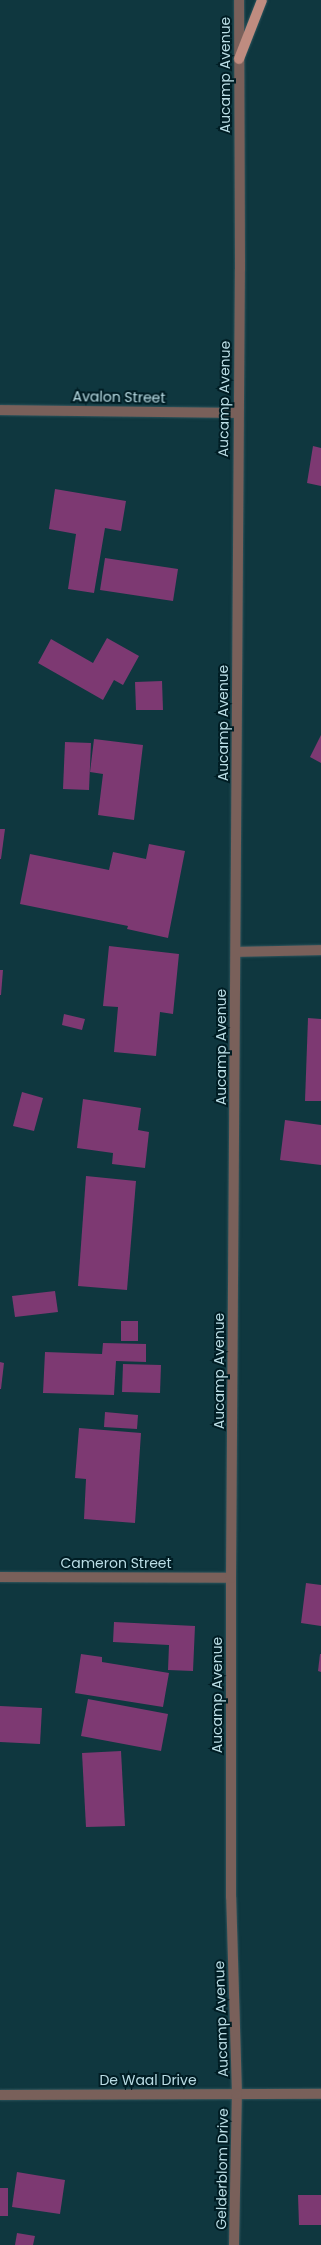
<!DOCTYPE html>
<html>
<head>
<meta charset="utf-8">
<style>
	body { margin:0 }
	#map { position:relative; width:321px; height:2245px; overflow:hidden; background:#0f373f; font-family:Poppins,sans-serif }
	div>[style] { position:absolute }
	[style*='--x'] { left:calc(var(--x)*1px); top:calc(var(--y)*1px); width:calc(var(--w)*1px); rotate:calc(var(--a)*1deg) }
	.building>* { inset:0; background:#7d3972 }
	.roads { filter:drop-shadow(0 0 1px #2e555d) drop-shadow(0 0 1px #2e555d) }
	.street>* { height:10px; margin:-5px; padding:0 5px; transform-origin:5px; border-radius:5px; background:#79605a }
	.primary>* { height:10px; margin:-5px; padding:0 5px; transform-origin:5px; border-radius:5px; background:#bf8c80 }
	span { translate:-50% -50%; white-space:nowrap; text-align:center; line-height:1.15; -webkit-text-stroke:4px #001d24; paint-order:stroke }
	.street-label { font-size:14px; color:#badde5 }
</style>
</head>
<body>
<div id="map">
	<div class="building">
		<i style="clip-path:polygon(313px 446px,321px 448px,321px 486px,307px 483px)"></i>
		<i style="clip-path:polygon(55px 489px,126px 501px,121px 531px,105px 528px,94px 593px,68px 589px,76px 534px,49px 529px)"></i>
		<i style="clip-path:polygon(105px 558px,178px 569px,173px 601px,100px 590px)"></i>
		<i style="clip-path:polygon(107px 638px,139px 656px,123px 685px,114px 680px,103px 700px,38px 663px,51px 639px,93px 663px)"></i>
		<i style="clip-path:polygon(162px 681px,163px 710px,136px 710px,135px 682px)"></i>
		<i style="clip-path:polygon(321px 735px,321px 763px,310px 757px)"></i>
		<i style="clip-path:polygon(94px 739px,143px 745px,134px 820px,98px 815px,103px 774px,90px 772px)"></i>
		<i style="clip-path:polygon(65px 742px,91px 743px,89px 790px,63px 789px)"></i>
		<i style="clip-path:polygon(0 829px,5px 829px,1px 859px,0 859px)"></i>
		<i style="clip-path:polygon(149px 844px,185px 851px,168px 938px,127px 929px,128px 926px,20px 904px,30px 854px,109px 870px,113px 852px,146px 859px)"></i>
		<i style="clip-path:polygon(109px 946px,179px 954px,173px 1014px,160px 1012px,156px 1056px,114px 1052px,118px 1007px,103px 1006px)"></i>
		<i style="clip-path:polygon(0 970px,3px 970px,1px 995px,0 995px)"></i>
		<i style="clip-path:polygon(64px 1014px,85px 1019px,82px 1030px,62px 1025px)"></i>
		<i style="clip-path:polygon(308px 1018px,321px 1019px,321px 1101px,305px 1101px)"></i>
		<i style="clip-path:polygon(22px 1092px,43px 1098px,34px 1131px,13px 1126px)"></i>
		<i style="clip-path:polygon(83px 1099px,141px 1108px,138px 1130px,149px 1132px,145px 1168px,112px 1164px,113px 1153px,77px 1148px)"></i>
		<i style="clip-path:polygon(285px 1120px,321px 1125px,321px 1165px,280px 1160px)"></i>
		<i style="clip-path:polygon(86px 1176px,136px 1181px,127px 1290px,78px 1286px)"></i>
		<i style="clip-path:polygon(55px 1291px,58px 1312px,15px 1317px,12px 1296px)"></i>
		<i style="clip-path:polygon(121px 1321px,138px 1321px,138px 1341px,121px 1341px)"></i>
		<i style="clip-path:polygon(103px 1343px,146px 1344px,146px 1362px,116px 1361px,114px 1395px,43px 1393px,45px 1352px,102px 1354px)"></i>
		<i style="clip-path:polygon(0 1362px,4px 1363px,1px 1389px,0 1389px)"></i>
		<i style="clip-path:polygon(123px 1364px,161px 1365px,160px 1393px,122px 1392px)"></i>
		<i style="clip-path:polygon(105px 1412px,138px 1415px,137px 1429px,104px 1427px)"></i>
		<i style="clip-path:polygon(79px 1428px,141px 1433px,135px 1523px,84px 1519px,86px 1479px,75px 1478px)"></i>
		<i style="clip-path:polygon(306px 1583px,321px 1585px,321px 1626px,301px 1623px)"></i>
		<i style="clip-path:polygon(114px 1622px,195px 1626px,193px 1671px,168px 1670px,169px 1645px,113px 1642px)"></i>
		<i style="clip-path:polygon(81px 1654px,102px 1657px,102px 1662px,169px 1673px,163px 1707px,75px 1693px)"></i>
		<i style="clip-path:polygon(320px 1654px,321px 1654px,321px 1672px,318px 1671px)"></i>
		<i style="clip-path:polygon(88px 1699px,168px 1714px,161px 1751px,81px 1736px)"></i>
		<i style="clip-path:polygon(0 1706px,42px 1708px,40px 1744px,0 1742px)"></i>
		<i style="clip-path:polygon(121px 1751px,125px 1826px,86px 1827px,82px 1753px)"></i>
		<i style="clip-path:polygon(17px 2172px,65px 2180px,60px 2214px,12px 2207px)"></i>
		<i style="clip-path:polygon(0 2188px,8px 2188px,8px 2216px,0 2216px)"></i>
		<i style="clip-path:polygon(298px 2195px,321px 2195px,321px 2225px,299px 2225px)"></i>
		<i style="clip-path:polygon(17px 2233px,35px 2236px,33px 2245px,15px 2245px)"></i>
	</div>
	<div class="roads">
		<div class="street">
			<i style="--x:0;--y:410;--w:238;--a:0.7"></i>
			<i style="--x:236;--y:952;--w:85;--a:-1.3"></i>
			<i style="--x:0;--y:1577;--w:231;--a:0.2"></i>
			<i style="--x:0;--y:2095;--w:321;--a:-0.2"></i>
			<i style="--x:234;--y:2245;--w:151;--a:-88.9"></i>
			<i style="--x:237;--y:2094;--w:197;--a:-91.7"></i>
			<i style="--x:231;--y:1897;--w:319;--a:-90"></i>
			<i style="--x:231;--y:1578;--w:1309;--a:-89.61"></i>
			<i style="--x:240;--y:269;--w:269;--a:-90.2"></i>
		</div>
		<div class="primary">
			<i style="--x:239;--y:59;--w:63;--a:-68.7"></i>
		</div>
	</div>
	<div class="street-label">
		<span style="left:225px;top:75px;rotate:-90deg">Aucamp Avenue</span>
		<span style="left:119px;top:397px;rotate:1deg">Avalon Street</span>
		<span style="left:224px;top:399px;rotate:-89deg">Aucamp Avenue</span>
		<span style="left:223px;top:723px;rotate:-90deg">Aucamp Avenue</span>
		<span style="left:221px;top:1047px;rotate:-90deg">Aucamp Avenue</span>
		<span style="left:219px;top:1371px;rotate:-90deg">Aucamp Avenue</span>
		<span style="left:116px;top:1563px">Cameron Street</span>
		<span style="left:217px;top:1695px;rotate:-90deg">Aucamp Avenue</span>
		<span style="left:221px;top:2019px;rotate:-92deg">Aucamp Avenue</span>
		<span style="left:148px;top:2080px">De Waal Drive</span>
		<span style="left:222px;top:2169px;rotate:-89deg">Gelderblom Drive</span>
	</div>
</div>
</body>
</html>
